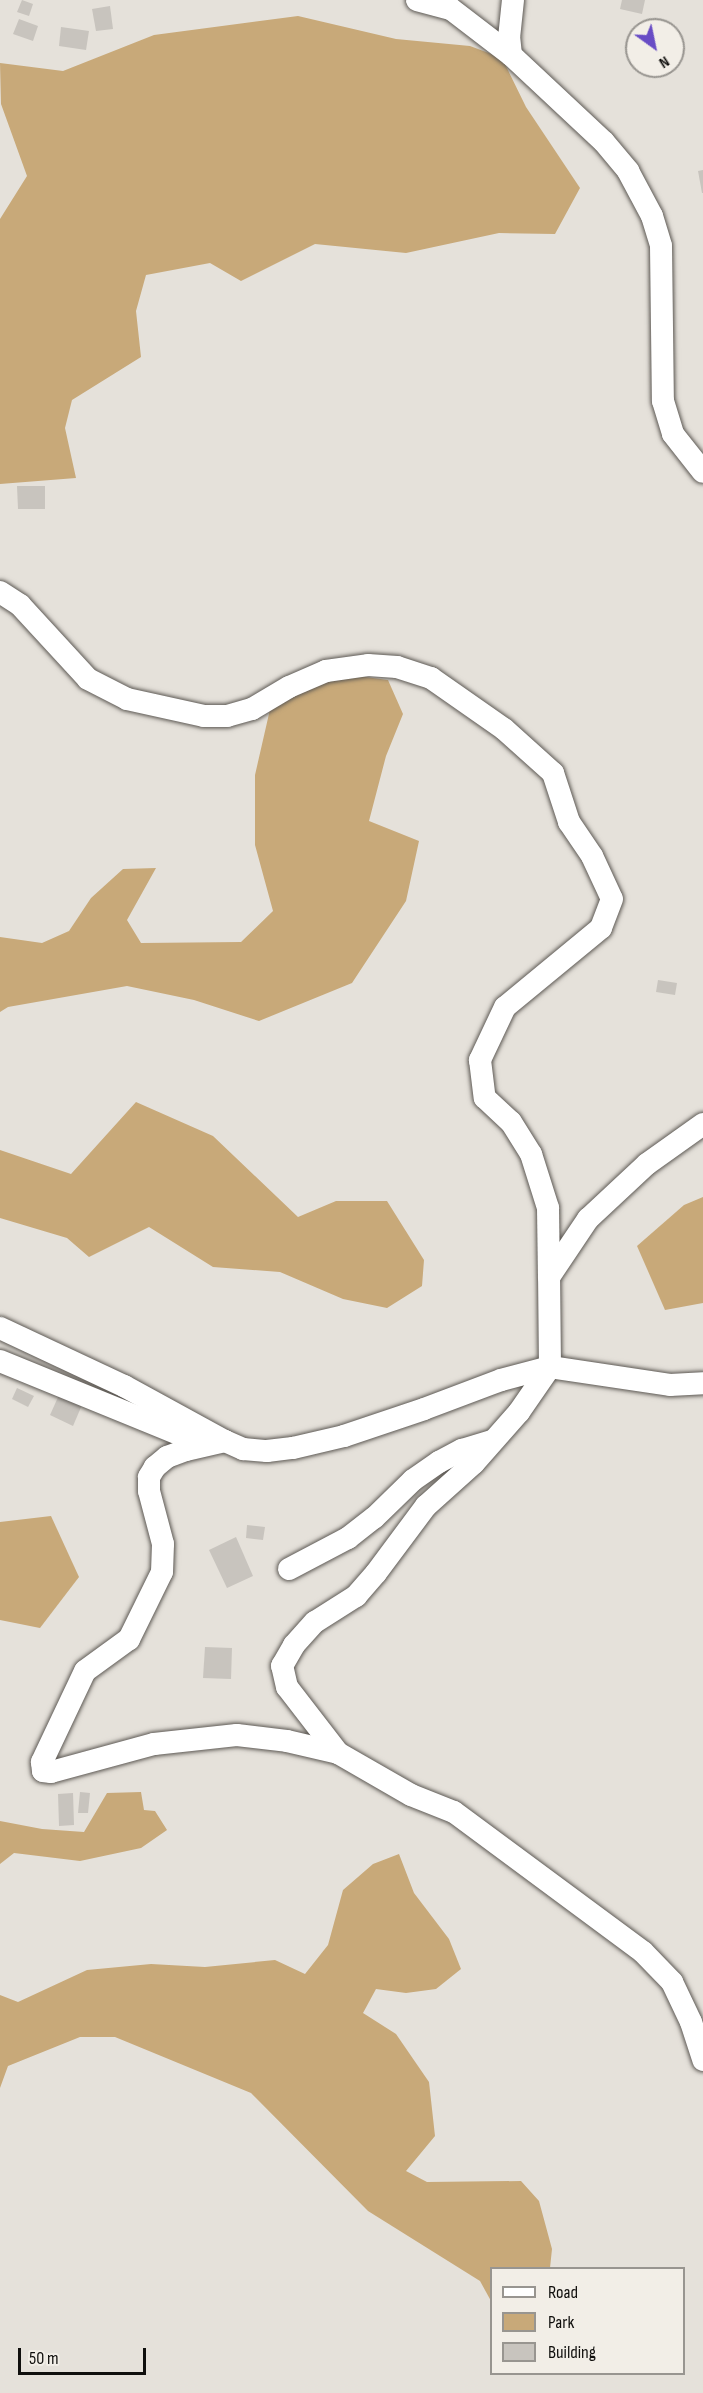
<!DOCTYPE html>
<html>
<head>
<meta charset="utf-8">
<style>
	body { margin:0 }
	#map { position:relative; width:703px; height:2393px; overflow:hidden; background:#e5e1da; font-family:"Sofia Sans Condensed",sans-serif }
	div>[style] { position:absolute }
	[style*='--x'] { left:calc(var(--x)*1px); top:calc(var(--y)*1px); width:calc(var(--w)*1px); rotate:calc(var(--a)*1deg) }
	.green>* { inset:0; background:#c8a979 }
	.building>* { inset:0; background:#c8c4be }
	.roads { filter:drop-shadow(0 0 2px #5d5954) drop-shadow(0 0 2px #5d5954) }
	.minor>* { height:22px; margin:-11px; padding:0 11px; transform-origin:11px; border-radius:11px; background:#fff }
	span { translate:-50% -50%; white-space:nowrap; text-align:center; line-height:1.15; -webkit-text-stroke:6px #f2eee7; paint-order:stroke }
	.legend { position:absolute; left:490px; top:2267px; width:195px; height:108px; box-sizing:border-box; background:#f2eee7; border:2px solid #989590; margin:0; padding:8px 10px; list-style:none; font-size:18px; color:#100f0d }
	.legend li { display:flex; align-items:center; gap:12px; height:30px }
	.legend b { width:30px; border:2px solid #989590 }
	.north { position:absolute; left:625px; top:18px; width:60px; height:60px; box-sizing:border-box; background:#f2eee7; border:2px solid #989590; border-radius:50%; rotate:147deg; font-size:16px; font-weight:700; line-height:24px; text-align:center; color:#100f0d }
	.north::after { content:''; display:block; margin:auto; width:21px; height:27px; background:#684cc5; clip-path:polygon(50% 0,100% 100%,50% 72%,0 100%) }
	.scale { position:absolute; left:18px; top:2348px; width:128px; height:27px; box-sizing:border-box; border:3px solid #100f0d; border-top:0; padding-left:8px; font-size:18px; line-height:21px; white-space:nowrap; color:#100f0d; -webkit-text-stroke:4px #f2eee7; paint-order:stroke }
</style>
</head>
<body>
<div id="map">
	<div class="green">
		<i style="clip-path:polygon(298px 16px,396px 39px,470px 46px,502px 58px,526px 107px,580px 188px,555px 234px,499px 233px,406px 253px,315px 244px,241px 281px,210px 263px,146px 275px,136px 311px,141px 357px,72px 400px,65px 428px,76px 478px,0 484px,0 219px,27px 176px,1px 104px,0 63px,63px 71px,154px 35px)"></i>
		<i style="clip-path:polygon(335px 673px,388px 680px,403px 714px,386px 756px,369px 821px,419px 841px,406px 901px,352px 983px,259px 1021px,194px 1000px,127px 986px,8px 1007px,0 1012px,0 937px,42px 943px,69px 931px,91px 898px,123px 869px,156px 868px,127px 920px,141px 943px,241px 942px,273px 911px,255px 845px,255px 775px,271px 705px)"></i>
		<i style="clip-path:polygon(136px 1102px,213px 1136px,298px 1217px,336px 1201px,387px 1201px,424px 1260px,422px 1286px,387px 1308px,343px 1299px,280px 1272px,213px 1267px,149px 1227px,89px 1257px,67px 1238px,0 1218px,0 1150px,71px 1174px)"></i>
		<i style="clip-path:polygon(703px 1197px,703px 1303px,665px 1310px,637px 1246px,684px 1205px)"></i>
		<i style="clip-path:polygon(51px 1516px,79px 1577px,40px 1628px,0 1620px,0 1522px)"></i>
		<i style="clip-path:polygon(141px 1792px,144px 1810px,155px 1811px,167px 1830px,141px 1848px,80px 1861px,14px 1853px,0 1864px,0 1821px,42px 1829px,84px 1832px,107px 1793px)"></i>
		<i style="clip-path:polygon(399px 1854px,414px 1893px,449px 1939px,461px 1969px,436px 1989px,406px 1993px,376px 1989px,363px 2013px,396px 2034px,429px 2082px,435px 2136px,406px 2171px,427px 2182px,521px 2181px,539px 2201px,552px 2249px,550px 2268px,492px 2268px,491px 2301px,480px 2281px,368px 2211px,251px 2093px,115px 2037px,80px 2037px,8px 2066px,0 2088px,0 1995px,18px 2002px,87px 1970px,151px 1964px,205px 1967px,275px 1960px,305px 1974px,328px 1945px,343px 1890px,373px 1864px)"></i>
	</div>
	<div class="building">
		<i style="clip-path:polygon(22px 0,33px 4px,29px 16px,17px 12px)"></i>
		<i style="clip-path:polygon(622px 0,645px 0,642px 14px,620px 9px)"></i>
		<i style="clip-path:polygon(110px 6px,113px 29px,96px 31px,92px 9px)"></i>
		<i style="clip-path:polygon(19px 19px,38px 26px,33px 41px,13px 34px)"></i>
		<i style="clip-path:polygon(61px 27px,89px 31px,86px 50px,59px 46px)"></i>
		<i style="clip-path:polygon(703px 170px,703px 193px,702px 193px,698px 171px)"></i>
		<i style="clip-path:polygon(17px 486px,45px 486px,45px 509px,18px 509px)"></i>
		<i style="clip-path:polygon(658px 980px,677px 983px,675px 995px,656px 992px)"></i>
		<i style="clip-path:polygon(17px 1388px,34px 1396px,28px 1407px,12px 1399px)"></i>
		<i style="clip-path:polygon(59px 1395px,82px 1405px,73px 1426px,50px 1415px)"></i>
		<i style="clip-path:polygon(247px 1525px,265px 1527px,263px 1540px,246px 1538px)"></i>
		<i style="clip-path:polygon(236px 1537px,253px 1576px,227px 1588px,209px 1550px)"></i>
		<i style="clip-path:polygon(205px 1647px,232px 1648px,231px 1679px,203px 1678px)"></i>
		<i style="clip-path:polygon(80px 1792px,90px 1793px,88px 1813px,78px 1813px)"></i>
		<i style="clip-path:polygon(73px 1793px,74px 1825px,59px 1826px,58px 1794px)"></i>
	</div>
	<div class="roads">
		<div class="minor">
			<i style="--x:417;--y:0;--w:35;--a:15"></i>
			<i style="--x:451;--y:9;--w:76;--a:37.5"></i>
			<i style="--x:513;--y:0;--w:36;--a:96"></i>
			<i style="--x:509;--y:36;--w:19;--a:84"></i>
			<i style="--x:511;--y:55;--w:127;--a:43.1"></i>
			<i style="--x:604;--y:142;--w:38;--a:50"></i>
			<i style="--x:628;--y:171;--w:51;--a:61.9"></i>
			<i style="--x:652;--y:216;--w:31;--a:73"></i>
			<i style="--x:661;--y:246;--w:155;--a:89.3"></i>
			<i style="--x:663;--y:401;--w:34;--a:73"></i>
			<i style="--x:673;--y:434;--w:48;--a:51.7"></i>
			<i style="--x:0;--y:592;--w:24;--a:33"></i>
			<i style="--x:20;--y:605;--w:100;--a:47.4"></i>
			<i style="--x:88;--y:679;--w:44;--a:27.1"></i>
			<i style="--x:127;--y:699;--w:79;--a:12.4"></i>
			<i style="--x:204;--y:716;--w:23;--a:0"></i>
			<i style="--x:227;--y:716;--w:26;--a:-16"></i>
			<i style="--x:252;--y:709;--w:43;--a:-30.7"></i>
			<i style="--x:289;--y:687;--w:40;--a:-23.4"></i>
			<i style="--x:326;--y:671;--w:42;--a:-8.1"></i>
			<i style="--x:368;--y:665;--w:29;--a:4"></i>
			<i style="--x:397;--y:667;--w:36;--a:18"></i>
			<i style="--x:431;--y:678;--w:89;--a:34.9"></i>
			<i style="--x:504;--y:729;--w:66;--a:41.9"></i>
			<i style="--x:553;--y:773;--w:52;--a:71.9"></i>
			<i style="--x:569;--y:822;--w:41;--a:55.9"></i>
			<i style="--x:592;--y:856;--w:47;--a:65.1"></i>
			<i style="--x:612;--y:899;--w:31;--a:111"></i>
			<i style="--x:601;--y:928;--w:124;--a:140.5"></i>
			<i style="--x:505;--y:1007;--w:59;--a:115.3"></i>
			<i style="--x:480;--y:1060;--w:38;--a:83"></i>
			<i style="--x:485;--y:1098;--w:35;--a:43"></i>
			<i style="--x:511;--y:1122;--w:38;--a:58"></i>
			<i style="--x:531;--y:1154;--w:57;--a:72.5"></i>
			<i style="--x:548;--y:1208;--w:69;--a:89.2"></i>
			<i style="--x:0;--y:1328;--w:137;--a:25.1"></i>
			<i style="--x:124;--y:1386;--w:115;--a:28.6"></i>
			<i style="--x:225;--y:1441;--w:20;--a:24"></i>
			<i style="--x:243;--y:1449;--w:24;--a:5"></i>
			<i style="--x:267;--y:1451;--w:26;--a:-7"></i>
			<i style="--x:293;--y:1448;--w:52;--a:-13.2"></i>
			<i style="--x:344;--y:1436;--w:84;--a:-18.6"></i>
			<i style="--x:424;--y:1409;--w:82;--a:-20.6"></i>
			<i style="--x:501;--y:1380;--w:51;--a:-14.9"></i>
			<i style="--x:550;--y:1367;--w:121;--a:8.5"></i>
			<i style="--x:670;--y:1385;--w:33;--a:-3"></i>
			<i style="--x:0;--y:1361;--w:209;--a:22.2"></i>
			<i style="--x:225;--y:1441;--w:40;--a:167"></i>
			<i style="--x:186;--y:1450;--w:20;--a:160"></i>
			<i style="--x:167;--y:1457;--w:16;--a:140"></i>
			<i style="--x:155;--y:1467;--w:12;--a:121"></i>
			<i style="--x:149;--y:1477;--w:14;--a:90"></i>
			<i style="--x:149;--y:1491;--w:55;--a:75.2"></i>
			<i style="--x:163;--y:1544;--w:28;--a:92"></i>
			<i style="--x:162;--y:1572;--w:75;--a:116.2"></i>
			<i style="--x:129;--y:1639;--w:54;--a:144"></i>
			<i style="--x:85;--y:1671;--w:101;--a:115.3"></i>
			<i style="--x:42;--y:1762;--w:9;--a:84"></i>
			<i style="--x:43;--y:1771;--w:8;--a:7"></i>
			<i style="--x:51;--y:1772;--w:107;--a:-15.2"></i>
			<i style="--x:154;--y:1744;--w:83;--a:-6.2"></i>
			<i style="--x:237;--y:1735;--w:50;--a:6.8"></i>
			<i style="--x:287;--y:1741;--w:52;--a:13.2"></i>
			<i style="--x:338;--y:1753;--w:84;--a:29.9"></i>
			<i style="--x:411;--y:1795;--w:46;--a:21.6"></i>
			<i style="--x:454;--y:1812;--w:235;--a:36.5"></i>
			<i style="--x:643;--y:1952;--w:42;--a:46"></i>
			<i style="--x:672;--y:1982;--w:44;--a:64.6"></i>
			<i style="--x:691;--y:2022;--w:40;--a:72"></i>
			<i style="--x:289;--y:1569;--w:67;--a:-27.7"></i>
			<i style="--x:348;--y:1538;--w:33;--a:-38"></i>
			<i style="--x:374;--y:1518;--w:54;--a:-44.3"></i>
			<i style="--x:413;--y:1480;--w:32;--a:-35"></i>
			<i style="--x:439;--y:1462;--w:26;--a:-28"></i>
			<i style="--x:462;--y:1450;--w:31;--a:-17"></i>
			<i style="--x:338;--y:1753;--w:83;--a:-127.7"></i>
			<i style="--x:287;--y:1687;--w:22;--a:-103"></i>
			<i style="--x:282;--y:1666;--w:24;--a:-60"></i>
			<i style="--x:294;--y:1645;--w:31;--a:-48"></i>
			<i style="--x:315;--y:1622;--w:49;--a:-32.4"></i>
			<i style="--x:356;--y:1596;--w:30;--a:-49"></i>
			<i style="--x:376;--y:1573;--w:84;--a:-53.3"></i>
			<i style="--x:426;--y:1506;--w:64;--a:-41.9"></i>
			<i style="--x:474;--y:1463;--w:68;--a:-48.6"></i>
			<i style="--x:519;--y:1412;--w:55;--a:-55.4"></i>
			<i style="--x:550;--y:1367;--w:90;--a:-90.6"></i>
			<i style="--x:549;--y:1277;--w:70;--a:-56.1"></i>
			<i style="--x:588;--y:1219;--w:81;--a:-43"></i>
			<i style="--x:647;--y:1164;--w:69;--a:-35.5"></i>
		</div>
	</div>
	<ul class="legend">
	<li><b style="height:8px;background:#fff"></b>Road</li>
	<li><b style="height:16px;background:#c8a979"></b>Park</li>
	<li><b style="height:16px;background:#c8c4be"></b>Building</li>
	</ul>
	<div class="north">N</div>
	<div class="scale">50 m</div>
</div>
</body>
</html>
